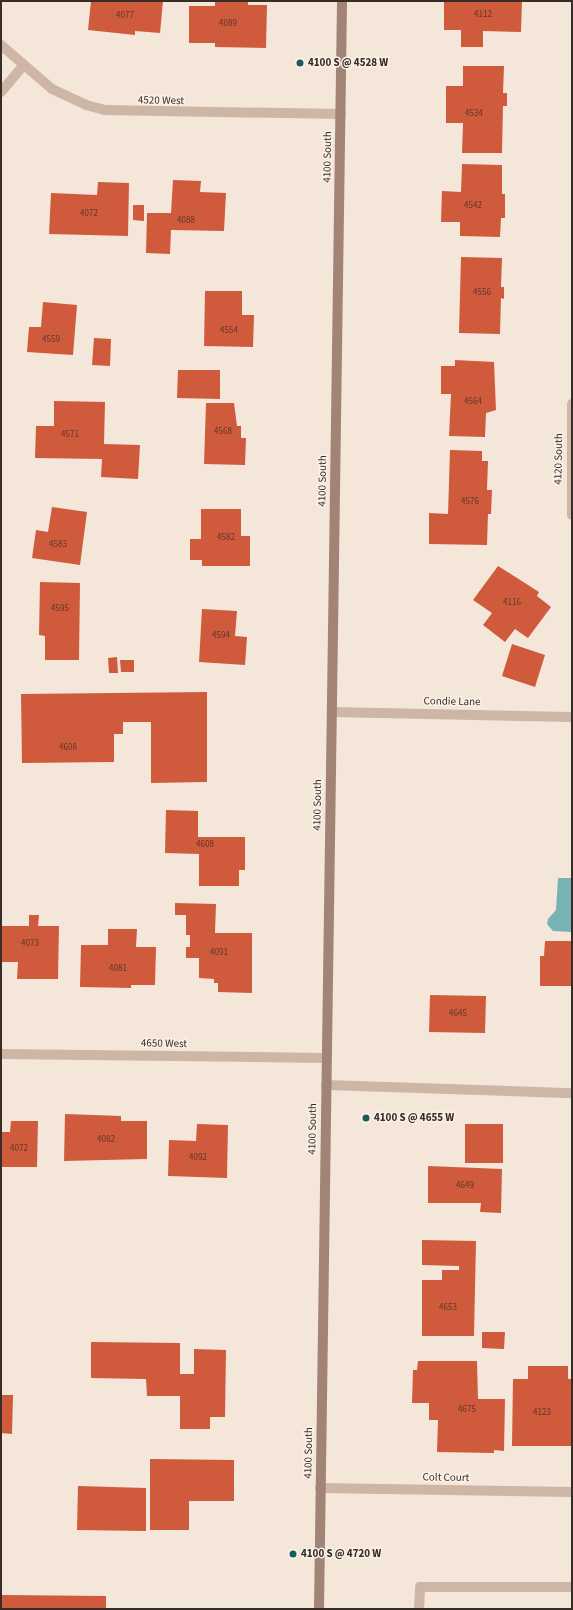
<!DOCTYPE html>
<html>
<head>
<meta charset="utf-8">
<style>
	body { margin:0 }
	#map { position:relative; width:573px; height:1610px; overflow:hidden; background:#f4e7da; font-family:"Source Sans 3",sans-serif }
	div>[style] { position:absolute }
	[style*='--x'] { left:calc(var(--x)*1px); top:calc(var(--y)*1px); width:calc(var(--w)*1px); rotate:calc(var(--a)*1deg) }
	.water>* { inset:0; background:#77b3b3 }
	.building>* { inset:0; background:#d05a3c }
	.service>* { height:10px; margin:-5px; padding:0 5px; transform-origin:5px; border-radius:5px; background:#cdb6a5 }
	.minor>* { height:10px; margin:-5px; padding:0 5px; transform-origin:5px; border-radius:5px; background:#cdb6a5 }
	.secondary>* { height:10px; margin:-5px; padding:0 5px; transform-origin:5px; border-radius:5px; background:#a18476 }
	.dots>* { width:11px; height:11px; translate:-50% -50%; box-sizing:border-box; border:2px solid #fbf1e7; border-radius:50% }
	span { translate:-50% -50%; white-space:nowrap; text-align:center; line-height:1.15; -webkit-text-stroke:3px #fbf1e7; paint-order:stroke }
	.number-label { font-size:9px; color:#5e382c }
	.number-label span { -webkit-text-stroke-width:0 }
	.poi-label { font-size:11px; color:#382c27; font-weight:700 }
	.left { translate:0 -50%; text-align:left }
	.street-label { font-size:11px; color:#382c27 }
	.frame { position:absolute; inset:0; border:2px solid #382c27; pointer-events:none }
</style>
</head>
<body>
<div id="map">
	<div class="water">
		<i style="clip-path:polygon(558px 878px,572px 878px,572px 932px,553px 931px,547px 924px,548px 919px,556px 910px)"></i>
	</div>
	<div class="building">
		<i style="clip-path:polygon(91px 1px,163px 1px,160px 33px,135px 31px,135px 35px,88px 30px)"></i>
		<i style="clip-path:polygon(215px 1px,248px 1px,248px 5px,267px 5px,266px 48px,215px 47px,215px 43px,189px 43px,189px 6px,215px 6px)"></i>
		<i style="clip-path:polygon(444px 1px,522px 1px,521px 32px,483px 31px,483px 47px,461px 47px,461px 30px,444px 30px)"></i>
		<i style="clip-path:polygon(463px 66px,504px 66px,503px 93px,507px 93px,507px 106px,503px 106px,502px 153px,462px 153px,463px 123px,446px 123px,446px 86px,463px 86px)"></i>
		<i style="clip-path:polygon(462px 164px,502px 165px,502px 194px,505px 194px,505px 218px,501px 218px,500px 237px,460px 236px,460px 222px,441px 222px,442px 191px,461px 192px)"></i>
		<i style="clip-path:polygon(173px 180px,201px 181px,200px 192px,226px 193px,224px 231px,171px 230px,170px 254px,146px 253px,147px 213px,171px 213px)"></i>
		<i style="clip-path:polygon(98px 182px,129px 183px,128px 236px,49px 234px,51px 193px,97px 195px)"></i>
		<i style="clip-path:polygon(133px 205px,144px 205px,144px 221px,133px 220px)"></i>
		<i style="clip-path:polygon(461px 257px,502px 258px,501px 287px,504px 287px,504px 299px,501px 298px,500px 334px,459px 333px)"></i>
		<i style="clip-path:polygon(205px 291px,242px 291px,242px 315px,254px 315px,253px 347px,204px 346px)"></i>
		<i style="clip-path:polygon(43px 302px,77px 305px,73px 355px,27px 352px,29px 327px,41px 327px)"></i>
		<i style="clip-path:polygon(94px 338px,111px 339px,110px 366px,92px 365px)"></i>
		<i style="clip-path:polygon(455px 360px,494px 362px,496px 410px,486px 413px,485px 437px,449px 436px,451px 394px,441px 394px,441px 366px,455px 366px)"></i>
		<i style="clip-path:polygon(178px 370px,220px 370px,220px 399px,177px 398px)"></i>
		<i style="clip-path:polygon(54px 401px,105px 402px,104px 444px,140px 445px,138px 479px,101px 477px,102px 459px,35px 458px,36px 426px,54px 426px)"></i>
		<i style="clip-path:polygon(206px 403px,234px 403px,237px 426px,241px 426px,241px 438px,246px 438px,245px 465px,204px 464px)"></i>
		<i style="clip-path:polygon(450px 450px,482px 451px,482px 461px,488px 461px,487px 490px,492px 490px,491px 514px,488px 514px,487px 545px,429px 544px,429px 513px,448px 514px)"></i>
		<i style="clip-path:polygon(52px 507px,87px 512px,80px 565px,32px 558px,36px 530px,48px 532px)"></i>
		<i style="clip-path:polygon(201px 509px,241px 509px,241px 536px,250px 536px,250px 566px,202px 566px,202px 560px,190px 560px,190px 539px,201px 539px)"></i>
		<i style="clip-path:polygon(498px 566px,539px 592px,537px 596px,551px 607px,528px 638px,515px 629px,505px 642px,483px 625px,492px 613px,473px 600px)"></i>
		<i style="clip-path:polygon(40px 582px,80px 583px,79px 660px,45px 660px,45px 636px,39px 635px)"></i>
		<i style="clip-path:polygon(202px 609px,237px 611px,235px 636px,247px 637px,245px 665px,199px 662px)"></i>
		<i style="clip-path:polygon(512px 644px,545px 655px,535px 687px,502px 676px)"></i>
		<i style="clip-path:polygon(117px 657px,118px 673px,109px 673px,108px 658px)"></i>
		<i style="clip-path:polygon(120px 660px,134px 660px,134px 672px,121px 672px)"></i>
		<i style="clip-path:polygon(207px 692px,207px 782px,151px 783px,151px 722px,123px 722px,123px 734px,114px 734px,114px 762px,22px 763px,21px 694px)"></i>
		<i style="clip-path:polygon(166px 810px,198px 811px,198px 837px,245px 837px,245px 870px,239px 870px,239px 886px,199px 886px,199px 854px,165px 853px)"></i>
		<i style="clip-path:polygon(175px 903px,216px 904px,215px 933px,252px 933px,252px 993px,218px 992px,218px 983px,214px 983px,214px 979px,199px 978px,199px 958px,186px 958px,186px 947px,190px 947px,190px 935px,186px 935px,186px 915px,175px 915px)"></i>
		<i style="clip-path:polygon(29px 915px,39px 915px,38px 926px,59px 926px,58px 979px,17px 979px,18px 962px,2px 962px,2px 926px,29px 926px)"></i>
		<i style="clip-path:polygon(108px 929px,137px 929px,136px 947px,156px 947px,155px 985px,131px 985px,131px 988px,80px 987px,81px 945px,108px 945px)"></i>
		<i style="clip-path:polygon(545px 941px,572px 941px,572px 986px,540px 986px,540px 956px,544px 956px)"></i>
		<i style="clip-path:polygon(430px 995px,486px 996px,485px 1033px,429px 1032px)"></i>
		<i style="clip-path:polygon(65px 1114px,121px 1116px,121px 1121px,147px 1121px,147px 1159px,64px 1161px)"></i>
		<i style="clip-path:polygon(11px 1121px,38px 1121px,37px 1167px,1px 1167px,1px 1132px,10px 1132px)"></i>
		<i style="clip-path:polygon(197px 1124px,228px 1125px,227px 1178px,168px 1176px,169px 1140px,196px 1141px)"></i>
		<i style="clip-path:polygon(465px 1124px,503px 1124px,503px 1163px,465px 1163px)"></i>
		<i style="clip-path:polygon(428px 1166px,502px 1169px,501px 1213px,480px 1212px,481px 1203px,428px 1203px)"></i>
		<i style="clip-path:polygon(422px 1240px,476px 1241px,474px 1336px,422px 1336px,422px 1280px,442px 1280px,442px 1270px,459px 1270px,459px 1266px,422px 1265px)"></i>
		<i style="clip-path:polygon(482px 1332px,505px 1332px,504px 1349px,482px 1348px)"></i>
		<i style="clip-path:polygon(91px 1342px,180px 1343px,180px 1374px,194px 1374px,194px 1349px,226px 1350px,225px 1417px,210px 1417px,210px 1429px,180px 1429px,180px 1396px,147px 1396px,146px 1379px,91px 1378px)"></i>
		<i style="clip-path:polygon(418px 1361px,477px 1361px,478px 1399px,505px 1399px,504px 1451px,494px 1450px,494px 1453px,437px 1452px,438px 1420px,429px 1420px,429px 1403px,412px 1403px,413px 1370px,417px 1370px)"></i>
		<i style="clip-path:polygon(528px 1366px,568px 1366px,568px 1379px,572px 1379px,572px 1446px,512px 1446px,513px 1379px,528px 1379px)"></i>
		<i style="clip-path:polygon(1px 1395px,13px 1395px,12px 1434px,1px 1433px)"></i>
		<i style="clip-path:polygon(150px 1459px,234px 1460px,234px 1501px,189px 1501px,189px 1530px,150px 1530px)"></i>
		<i style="clip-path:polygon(78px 1486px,146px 1488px,146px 1531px,77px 1530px)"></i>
		<i style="clip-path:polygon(1px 1595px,106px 1596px,106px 1609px,1px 1609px)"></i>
	</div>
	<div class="service">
		<i style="--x:326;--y:1085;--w:246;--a:1.9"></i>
		<i style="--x:419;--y:1609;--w:22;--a:-87"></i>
		<i style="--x:420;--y:1587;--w:152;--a:0"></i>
	</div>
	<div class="minor">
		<i style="--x:1;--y:45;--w:67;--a:40.8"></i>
		<i style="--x:52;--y:89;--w:38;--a:25"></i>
		<i style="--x:86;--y:105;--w:20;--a:15"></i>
		<i style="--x:105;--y:110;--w:236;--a:1"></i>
		<i style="--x:1;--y:92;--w:34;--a:-50"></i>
		<i style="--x:572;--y:404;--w:111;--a:90"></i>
		<i style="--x:332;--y:712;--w:240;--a:1.2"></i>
		<i style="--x:1;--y:1054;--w:325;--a:0.7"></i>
		<i style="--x:320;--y:1488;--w:252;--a:0.9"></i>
	</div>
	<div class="secondary">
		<i style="--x:319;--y:1609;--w:1608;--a:-89.18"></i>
	</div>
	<div class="dots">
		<i style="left:300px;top:63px;background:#195b5d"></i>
		<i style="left:366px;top:1118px;background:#195b5d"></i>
		<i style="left:293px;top:1554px;background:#195b5d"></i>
	</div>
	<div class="number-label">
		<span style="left:483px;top:15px">4112</span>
		<span style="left:125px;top:16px">4077</span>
		<span style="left:228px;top:24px">4089</span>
		<span style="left:474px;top:114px">4534</span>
		<span style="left:473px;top:206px">4542</span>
		<span style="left:89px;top:214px">4072</span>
		<span style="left:186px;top:221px">4088</span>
		<span style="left:482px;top:293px">4556</span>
		<span style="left:229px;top:331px">4554</span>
		<span style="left:51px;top:340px">4559</span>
		<span style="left:473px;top:402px">4564</span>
		<span style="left:223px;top:432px">4568</span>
		<span style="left:70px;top:435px">4571</span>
		<span style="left:470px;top:502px">4576</span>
		<span style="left:226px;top:538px">4582</span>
		<span style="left:58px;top:545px">4583</span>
		<span style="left:512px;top:603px">4116</span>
		<span style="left:60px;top:609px">4595</span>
		<span style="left:221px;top:636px">4594</span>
		<span style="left:68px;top:748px">4608</span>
		<span style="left:205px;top:845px">4608</span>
		<span style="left:30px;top:944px">4073</span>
		<span style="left:219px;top:953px">4091</span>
		<span style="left:118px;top:969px">4081</span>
		<span style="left:458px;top:1014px">4645</span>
		<span style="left:106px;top:1140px">4082</span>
		<span style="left:19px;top:1149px">4072</span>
		<span style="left:198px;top:1158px">4092</span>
		<span style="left:465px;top:1186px">4649</span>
		<span style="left:448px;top:1308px">4653</span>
		<span style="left:467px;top:1410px">4675</span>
		<span style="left:542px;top:1413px">4123</span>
	</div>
	<div class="poi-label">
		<span class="left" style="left:308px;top:63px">4100 S @ 4528 W</span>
		<span class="left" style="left:374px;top:1118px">4100 S @ 4655 W</span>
		<span class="left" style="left:301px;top:1554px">4100 S @ 4720 W</span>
	</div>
	<div class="street-label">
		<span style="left:161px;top:101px;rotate:1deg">4520 West</span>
		<span style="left:328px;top:157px;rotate:-89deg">4100 South</span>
		<span style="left:559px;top:459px;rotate:-89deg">4120 South</span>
		<span style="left:323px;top:481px;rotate:-89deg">4100 South</span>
		<span style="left:452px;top:702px;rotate:1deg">Condie Lane</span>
		<span style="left:318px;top:805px;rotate:-89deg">4100 South</span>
		<span style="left:164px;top:1044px;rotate:1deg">4650 West</span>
		<span style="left:313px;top:1129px;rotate:-89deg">4100 South</span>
		<span style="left:309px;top:1453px;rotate:-89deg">4100 South</span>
		<span style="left:446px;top:1478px;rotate:1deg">Colt Court</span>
	</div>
	<div class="frame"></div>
</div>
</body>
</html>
